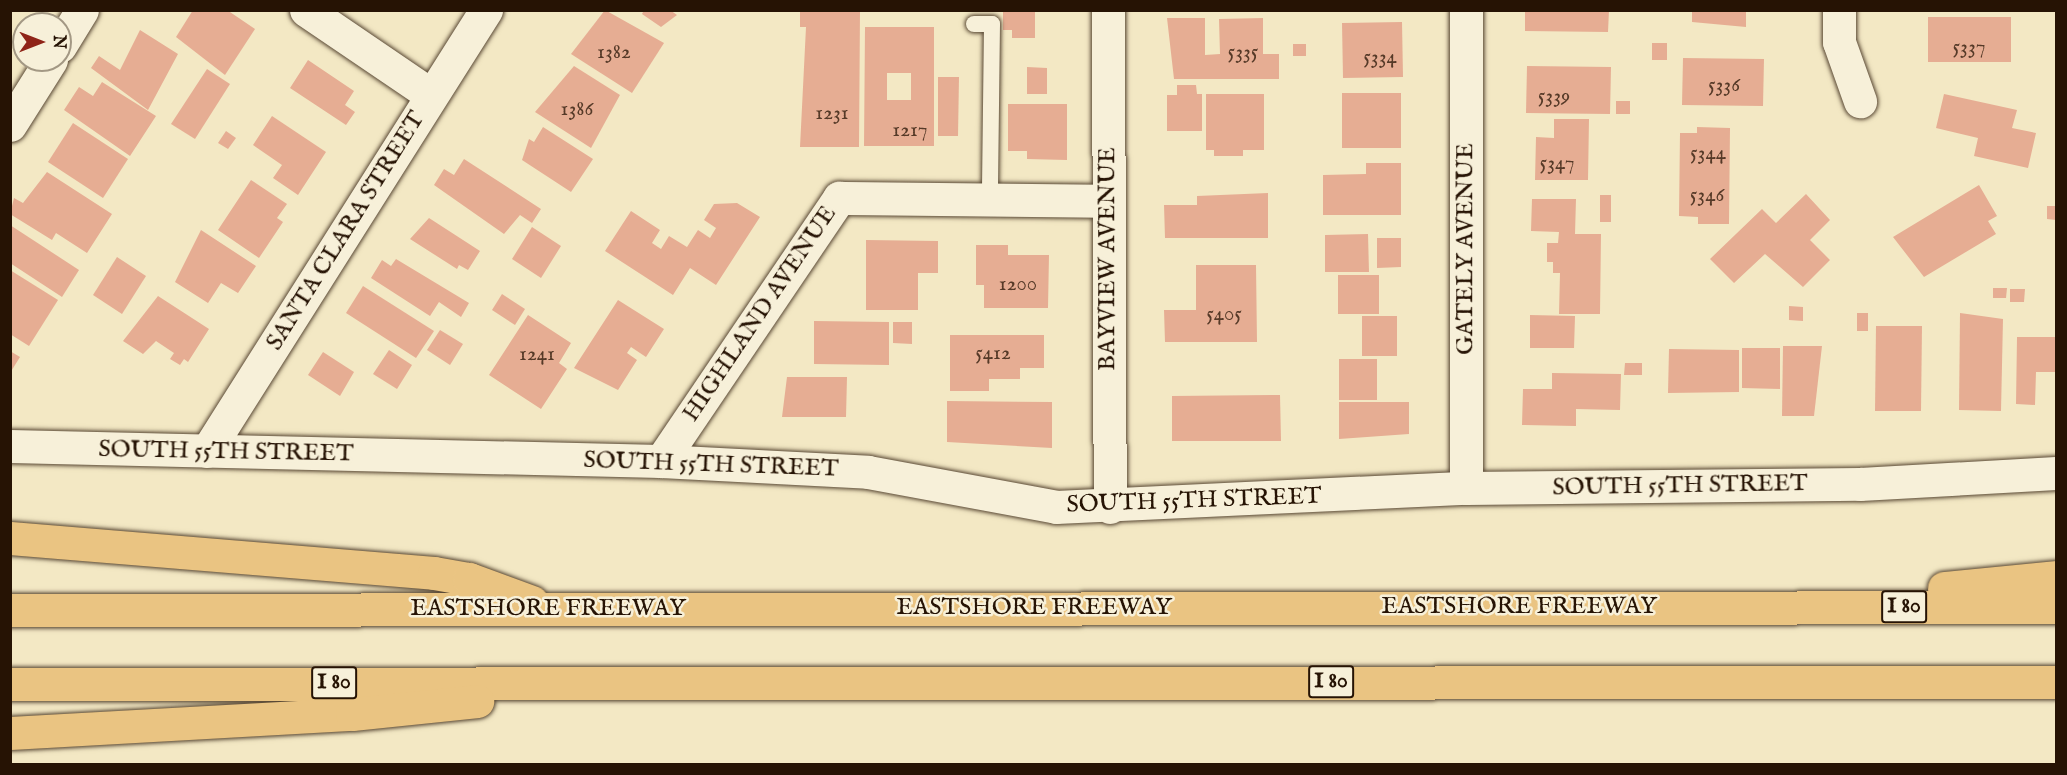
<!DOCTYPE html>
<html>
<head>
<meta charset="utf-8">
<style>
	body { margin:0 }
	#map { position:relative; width:2067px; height:775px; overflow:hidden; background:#f3e8c4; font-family:"IM FELL English",serif }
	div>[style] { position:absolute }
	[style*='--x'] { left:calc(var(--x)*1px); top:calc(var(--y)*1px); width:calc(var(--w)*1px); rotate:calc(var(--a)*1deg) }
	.building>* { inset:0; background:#e6ad93 }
	.roads { filter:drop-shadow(0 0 2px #594834) drop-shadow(0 0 2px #594834) }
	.service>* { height:16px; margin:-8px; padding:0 8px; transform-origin:8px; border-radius:8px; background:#f7f0d9 }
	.minor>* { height:33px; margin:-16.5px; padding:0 16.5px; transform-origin:16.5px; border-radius:16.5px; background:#f7f0d9 }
	.tertiary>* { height:33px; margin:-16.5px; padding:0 16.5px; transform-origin:16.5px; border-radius:16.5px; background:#f7f0d9 }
	.motorway>* { height:33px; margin:-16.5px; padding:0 16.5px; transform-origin:16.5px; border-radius:16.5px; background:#eac482 }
	span { translate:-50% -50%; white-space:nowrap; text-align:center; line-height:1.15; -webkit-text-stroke:5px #f7f0d9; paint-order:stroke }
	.number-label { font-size:21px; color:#563a28 }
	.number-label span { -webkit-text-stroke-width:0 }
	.shield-label span { padding:2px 4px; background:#f7f0d9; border:2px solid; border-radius:4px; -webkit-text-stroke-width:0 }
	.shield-label { font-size:22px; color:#261304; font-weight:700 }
	.street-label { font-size:24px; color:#261304 }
	.frame { position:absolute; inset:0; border:12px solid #261304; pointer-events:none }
	.north { position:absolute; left:12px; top:12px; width:60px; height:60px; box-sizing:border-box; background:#f7f0d9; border:2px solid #a39884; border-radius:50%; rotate:90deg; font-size:16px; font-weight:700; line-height:24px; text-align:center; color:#261304 }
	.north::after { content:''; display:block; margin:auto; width:21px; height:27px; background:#8f2418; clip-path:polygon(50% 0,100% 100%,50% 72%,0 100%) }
</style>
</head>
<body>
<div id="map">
	<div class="building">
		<i style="clip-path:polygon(193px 10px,227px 10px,255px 29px,225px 75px,176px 37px)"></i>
		<i style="clip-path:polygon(605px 10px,664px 43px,632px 93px,571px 54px)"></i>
		<i style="clip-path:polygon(644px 10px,670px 10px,677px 15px,661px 27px,642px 14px)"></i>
		<i style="clip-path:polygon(800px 10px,860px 10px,859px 147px,800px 147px,806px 27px,800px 27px)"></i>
		<i style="clip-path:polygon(1003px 10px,1035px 10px,1035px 38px,1012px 38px,1012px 30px,1003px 30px)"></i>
		<i style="clip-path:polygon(1525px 10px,1609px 10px,1608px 32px,1525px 31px)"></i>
		<i style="clip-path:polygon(1692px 10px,1746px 10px,1746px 27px,1692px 22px)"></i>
		<i style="clip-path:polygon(1928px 17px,2011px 17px,2011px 62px,1928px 62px)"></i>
		<i style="clip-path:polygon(1167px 18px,1205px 18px,1205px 55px,1220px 54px,1219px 19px,1263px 18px,1263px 54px,1279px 54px,1279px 79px,1174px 79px)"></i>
		<i style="clip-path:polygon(1402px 22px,1403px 77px,1343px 78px,1342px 23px)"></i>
		<i style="clip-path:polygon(evenodd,865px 27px,934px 27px,934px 146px,864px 146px,865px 27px,887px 73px,911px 73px,911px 100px,887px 100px,887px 73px)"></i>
		<i style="clip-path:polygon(140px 30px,178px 54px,148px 110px,91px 68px,99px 56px,120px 70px)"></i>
		<i style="clip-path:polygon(1652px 43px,1667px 43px,1667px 60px,1652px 60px)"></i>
		<i style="clip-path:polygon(1293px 44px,1306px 44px,1306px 56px,1293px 56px)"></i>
		<i style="clip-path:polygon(1683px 58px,1764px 59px,1763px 106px,1682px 105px)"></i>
		<i style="clip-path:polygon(308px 60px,354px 91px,345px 105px,355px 112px,346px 125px,290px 88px)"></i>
		<i style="clip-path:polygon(574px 66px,620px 95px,591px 148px,535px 112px)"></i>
		<i style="clip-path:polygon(1527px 66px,1611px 67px,1610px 114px,1526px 113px)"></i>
		<i style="clip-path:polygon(1027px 67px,1047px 68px,1047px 94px,1027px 94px)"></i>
		<i style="clip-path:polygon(207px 69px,230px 84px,195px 139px,171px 124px)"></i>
		<i style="clip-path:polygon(938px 77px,959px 77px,958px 136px,938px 136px)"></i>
		<i style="clip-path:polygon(102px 82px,156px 116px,130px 156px,64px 110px,79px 87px,93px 96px)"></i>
		<i style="clip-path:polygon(1177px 85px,1196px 85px,1197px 94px,1202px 94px,1202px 131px,1167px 131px,1167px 95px,1177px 95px)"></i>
		<i style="clip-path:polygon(1342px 93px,1401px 93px,1401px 148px,1342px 148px)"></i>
		<i style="clip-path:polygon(1206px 94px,1264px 94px,1264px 150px,1243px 150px,1243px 156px,1214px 156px,1214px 150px,1206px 150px)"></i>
		<i style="clip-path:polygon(1944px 94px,2017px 110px,2012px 128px,2036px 133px,2028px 168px,1974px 156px,1978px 138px,1936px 128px)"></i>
		<i style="clip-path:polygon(1616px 101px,1630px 101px,1630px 114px,1616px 114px)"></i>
		<i style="clip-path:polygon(1008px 104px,1067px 104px,1067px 160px,1027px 159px,1027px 151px,1008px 151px)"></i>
		<i style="clip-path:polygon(272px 116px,326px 152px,298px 195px,273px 178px,282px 165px,253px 145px)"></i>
		<i style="clip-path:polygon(1554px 119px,1589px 119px,1588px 180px,1535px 180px,1536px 137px,1554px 138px)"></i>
		<i style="clip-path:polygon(73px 123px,128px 159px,103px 198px,48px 162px)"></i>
		<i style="clip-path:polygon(543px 127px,593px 159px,571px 192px,522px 160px,529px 139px,534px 142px)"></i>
		<i style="clip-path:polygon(1697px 127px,1730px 128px,1729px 224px,1698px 224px,1698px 217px,1679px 216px,1680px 133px,1697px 133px)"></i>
		<i style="clip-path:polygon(226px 131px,236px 138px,228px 149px,218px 143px)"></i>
		<i style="clip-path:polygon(464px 159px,541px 209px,532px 223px,520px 215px,504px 234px,434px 185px,444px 169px,454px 175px)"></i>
		<i style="clip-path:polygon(1366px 163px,1401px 163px,1401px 215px,1323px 215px,1323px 175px,1366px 174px)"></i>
		<i style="clip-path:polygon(47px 172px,112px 214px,87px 253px,56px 233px,52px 240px,10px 214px,14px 198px,23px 203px)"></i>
		<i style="clip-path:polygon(251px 180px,287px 204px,277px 218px,283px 222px,259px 258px,218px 230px)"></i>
		<i style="clip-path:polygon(1979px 185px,1997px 216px,1988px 221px,1996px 234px,1924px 277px,1893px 237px)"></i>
		<i style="clip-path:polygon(1268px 193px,1268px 238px,1165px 238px,1164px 205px,1197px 205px,1197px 196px)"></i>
		<i style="clip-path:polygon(1806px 194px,1830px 220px,1810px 240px,1830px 260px,1803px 287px,1765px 254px,1734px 283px,1710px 259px,1762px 209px,1776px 223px)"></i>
		<i style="clip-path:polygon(1600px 195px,1611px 195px,1611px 222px,1600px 222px)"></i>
		<i style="clip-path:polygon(1532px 199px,1576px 199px,1575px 234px,1601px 234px,1600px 314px,1559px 314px,1560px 273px,1553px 273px,1553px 262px,1547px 262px,1547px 243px,1558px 243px,1559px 232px,1531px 231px)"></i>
		<i style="clip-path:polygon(737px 203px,760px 217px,716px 285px,690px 268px,673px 295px,605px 251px,631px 211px,660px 230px,652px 243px,661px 249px,669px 236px,687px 247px,698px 230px,710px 238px,716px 228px,704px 220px,714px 204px)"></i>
		<i style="clip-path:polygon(2047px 206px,2056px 206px,2056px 220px,2047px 219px)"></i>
		<i style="clip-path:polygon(429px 218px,480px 251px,468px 270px,459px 265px,457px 269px,410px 239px)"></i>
		<i style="clip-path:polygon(10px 225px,79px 270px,62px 297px,10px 263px)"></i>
		<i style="clip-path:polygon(532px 227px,561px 246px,541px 278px,512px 259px)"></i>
		<i style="clip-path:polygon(201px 230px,256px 266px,238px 293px,221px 283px,208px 303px,175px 282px)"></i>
		<i style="clip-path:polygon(1368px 234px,1369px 272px,1325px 272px,1325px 235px)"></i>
		<i style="clip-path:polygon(1377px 238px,1401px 238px,1401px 267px,1377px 268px)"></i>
		<i style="clip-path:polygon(866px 240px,938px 241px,938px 273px,918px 273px,918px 310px,866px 310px)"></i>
		<i style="clip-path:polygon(976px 245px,1008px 245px,1008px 255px,1049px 255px,1048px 308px,984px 308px,984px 285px,976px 285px)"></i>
		<i style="clip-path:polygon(117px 257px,146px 276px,122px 314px,93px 295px)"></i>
		<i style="clip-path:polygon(396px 259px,469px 303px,461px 317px,439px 302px,430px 316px,371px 278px,382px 260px,391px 266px)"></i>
		<i style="clip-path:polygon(1196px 265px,1256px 265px,1257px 342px,1165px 342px,1164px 310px,1196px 310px)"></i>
		<i style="clip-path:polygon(10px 270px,58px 300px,29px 346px,10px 334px)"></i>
		<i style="clip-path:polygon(1338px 275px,1379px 275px,1379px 314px,1338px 314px)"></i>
		<i style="clip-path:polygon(363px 286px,434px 331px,416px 358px,346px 313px)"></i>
		<i style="clip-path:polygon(1993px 288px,2007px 288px,2006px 298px,1993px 298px)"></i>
		<i style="clip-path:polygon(2010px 289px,2025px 289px,2024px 302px,2010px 302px)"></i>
		<i style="clip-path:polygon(502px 294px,525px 309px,515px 325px,492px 310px)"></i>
		<i style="clip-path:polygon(158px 296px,209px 329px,188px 362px,184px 359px,180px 365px,170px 359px,174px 353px,156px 341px,143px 354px,123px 341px)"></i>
		<i style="clip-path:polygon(618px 300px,664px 329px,646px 357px,631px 347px,627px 353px,637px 360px,618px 390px,574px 368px)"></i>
		<i style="clip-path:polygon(1789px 306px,1803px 307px,1803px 321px,1789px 320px)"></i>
		<i style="clip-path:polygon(1857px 313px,1868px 313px,1868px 331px,1857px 331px)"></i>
		<i style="clip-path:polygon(1960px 313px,2003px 319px,2001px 411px,1959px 410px)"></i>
		<i style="clip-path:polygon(528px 315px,571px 343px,559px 363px,567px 369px,541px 409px,489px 375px)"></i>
		<i style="clip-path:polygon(1530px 315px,1575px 316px,1574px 348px,1530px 348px)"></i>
		<i style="clip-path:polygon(1362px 316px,1397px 316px,1397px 356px,1362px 356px)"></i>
		<i style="clip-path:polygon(814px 321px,889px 322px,889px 365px,814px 364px)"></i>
		<i style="clip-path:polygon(893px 322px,912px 322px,912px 344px,893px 343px)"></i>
		<i style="clip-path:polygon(1876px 326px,1922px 326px,1921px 411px,1875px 411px)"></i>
		<i style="clip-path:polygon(440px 330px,463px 344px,450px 365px,427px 350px)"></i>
		<i style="clip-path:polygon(950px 335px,1044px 335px,1044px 368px,1020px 368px,1020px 379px,989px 379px,989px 391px,950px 391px)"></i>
		<i style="clip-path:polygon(2017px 337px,2056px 337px,2056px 372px,2036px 372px,2035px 405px,2016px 404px)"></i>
		<i style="clip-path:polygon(1783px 346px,1822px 346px,1814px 416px,1782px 416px)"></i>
		<i style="clip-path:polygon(1742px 348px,1780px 348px,1780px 389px,1742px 388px)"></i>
		<i style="clip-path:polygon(1669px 349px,1739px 350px,1739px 392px,1668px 393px)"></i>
		<i style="clip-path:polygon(389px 350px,412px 365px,397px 389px,373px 374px)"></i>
		<i style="clip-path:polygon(10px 351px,20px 357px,10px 373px)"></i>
		<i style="clip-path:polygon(323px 352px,354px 372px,340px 396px,308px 375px)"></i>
		<i style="clip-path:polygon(1339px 359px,1377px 359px,1377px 400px,1339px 400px)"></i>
		<i style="clip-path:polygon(1625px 363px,1642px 363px,1642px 375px,1624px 375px)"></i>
		<i style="clip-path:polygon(1552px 373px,1621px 374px,1620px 410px,1576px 409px,1576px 426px,1522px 425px,1523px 389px,1552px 389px)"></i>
		<i style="clip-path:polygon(787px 377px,847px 377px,846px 417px,782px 417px)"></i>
		<i style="clip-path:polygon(1280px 395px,1281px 441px,1172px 441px,1172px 396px)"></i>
		<i style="clip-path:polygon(947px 401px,1052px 402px,1052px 448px,947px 442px)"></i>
		<i style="clip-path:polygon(1339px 402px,1409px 402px,1409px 434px,1339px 439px)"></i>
	</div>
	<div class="roads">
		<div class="service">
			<i style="--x:974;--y:24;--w:18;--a:0"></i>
			<i style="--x:992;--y:24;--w:175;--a:90.7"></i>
		</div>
		<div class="minor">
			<i style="--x:306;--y:10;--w:151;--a:34.2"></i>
			<i style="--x:1839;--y:10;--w:32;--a:90"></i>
			<i style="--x:1839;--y:42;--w:63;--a:70.4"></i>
			<i style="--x:60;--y:46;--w:42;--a:-58.6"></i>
			<i style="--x:10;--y:125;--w:77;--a:-57.8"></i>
			<i style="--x:207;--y:451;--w:522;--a:-57.68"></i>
			<i style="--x:661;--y:461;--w:318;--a:-55.9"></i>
			<i style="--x:839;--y:198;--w:269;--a:0.6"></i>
			<i style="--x:1466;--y:488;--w:478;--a:-90"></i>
		</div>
		<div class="tertiary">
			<i style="--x:1108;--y:10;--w:497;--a:89.8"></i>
			<i style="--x:10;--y:446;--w:651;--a:1.32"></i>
			<i style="--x:661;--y:461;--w:207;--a:3"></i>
			<i style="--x:868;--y:472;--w:191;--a:10.5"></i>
			<i style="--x:1056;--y:507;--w:410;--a:-2.7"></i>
			<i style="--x:1466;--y:488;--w:394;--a:-0.6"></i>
			<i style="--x:1860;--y:484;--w:196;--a:-3.2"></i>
		</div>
		<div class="motorway">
			<i style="--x:10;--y:538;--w:425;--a:4.7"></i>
			<i style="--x:434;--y:573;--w:36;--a:10"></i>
			<i style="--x:469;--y:579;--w:67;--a:20.1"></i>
			<i style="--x:1944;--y:588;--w:113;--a:-5.6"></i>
			<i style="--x:10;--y:610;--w:2046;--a:-0.08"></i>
			<i style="--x:10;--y:684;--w:2046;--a:-0.06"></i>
			<i style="--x:10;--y:733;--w:343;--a:-3.2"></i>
			<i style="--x:352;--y:714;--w:126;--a:-5.9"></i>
		</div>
	</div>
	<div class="number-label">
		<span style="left:1969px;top:48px">5337</span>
		<span style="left:614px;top:53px">1382</span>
		<span style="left:1243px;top:53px">5335</span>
		<span style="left:1380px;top:58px">5334</span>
		<span style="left:1724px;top:86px">5336</span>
		<span style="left:1554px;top:97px">5339</span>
		<span style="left:577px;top:110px">1386</span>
		<span style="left:832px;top:114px">1231</span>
		<span style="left:910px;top:131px">1217</span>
		<span style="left:1708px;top:154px">5344</span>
		<span style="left:1557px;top:164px">5347</span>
		<span style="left:1707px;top:196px">5346</span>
		<span style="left:1018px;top:285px">1200</span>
		<span style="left:1224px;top:315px">5405</span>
		<span style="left:993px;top:354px">5412</span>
		<span style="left:537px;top:355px">1241</span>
	</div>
	<div class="shield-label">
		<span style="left:1904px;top:607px">I 80</span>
		<span style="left:1331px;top:682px">I 80</span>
		<span style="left:334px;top:683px">I 80</span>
	</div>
	<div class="street-label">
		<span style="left:346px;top:231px;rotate:-58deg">SANTA CLARA STREET</span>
		<span style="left:1466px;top:249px;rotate:-90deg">GATELY AVENUE</span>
		<span style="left:1108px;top:259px;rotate:-90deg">BAYVIEW AVENUE</span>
		<span style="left:760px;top:314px;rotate:-56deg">HIGHLAND AVENUE</span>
		<span style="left:226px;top:452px;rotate:1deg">SOUTH 55TH STREET</span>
		<span style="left:711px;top:465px;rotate:2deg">SOUTH 55TH STREET</span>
		<span style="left:1680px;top:486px;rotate:-1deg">SOUTH 55TH STREET</span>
		<span style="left:1194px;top:501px;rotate:-2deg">SOUTH 55TH STREET</span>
		<span style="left:1519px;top:607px">EASTSHORE FREEWAY</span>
		<span style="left:1034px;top:608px">EASTSHORE FREEWAY</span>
		<span style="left:548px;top:609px">EASTSHORE FREEWAY</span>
	</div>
	<div class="frame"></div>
	<div class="north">N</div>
</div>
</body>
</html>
